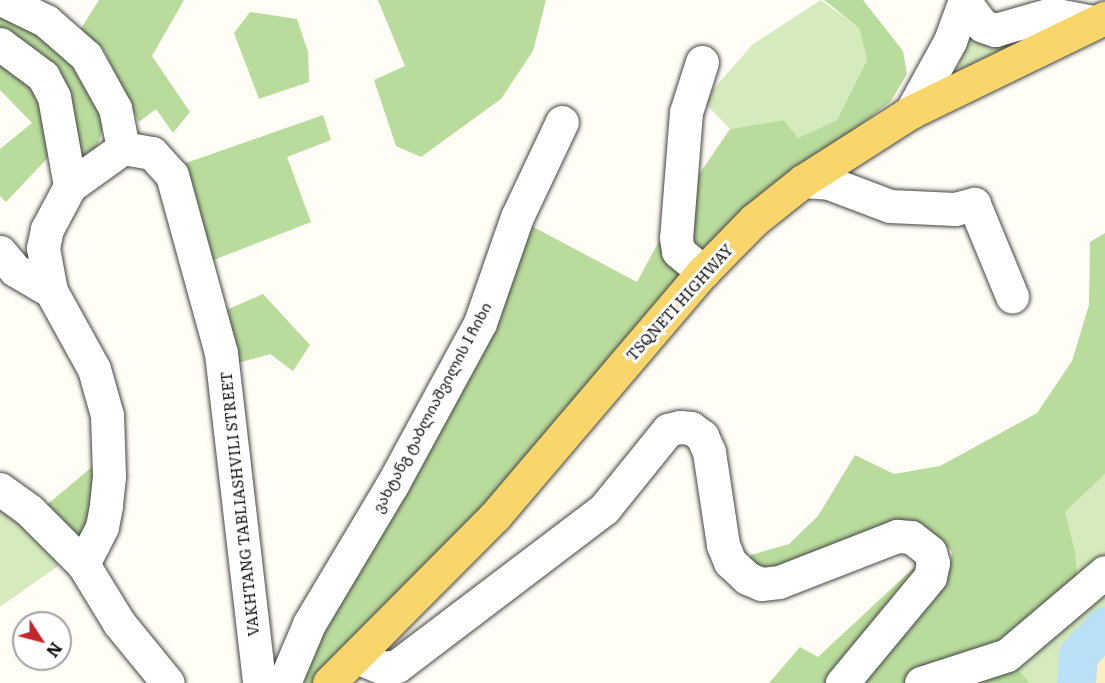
<!DOCTYPE html>
<html>
<head>
<meta charset="utf-8">
<style>
	body { margin:0 }
	#map { position:relative; width:1105px; height:683px; overflow:hidden; background:#fffdf5; font-family:Literata,"Noto Sans Georgian",serif }
	div>[style] { position:absolute }
	[style*='--x'] { left:calc(var(--x)*1px); top:calc(var(--y)*1px); width:calc(var(--w)*1px); rotate:calc(var(--a)*1deg) }
	.green>* { inset:0; background:#d5ebbd }
	.forest>* { inset:0; background:#b9dc9c }
	.sand>* { inset:0; background:#fbeec1 }
	.river>* { height:39px; margin:-19.5px; padding:0 19.5px; transform-origin:19.5px; border-radius:19.5px; background:#b9e0f7 }
	.roads { filter:drop-shadow(0 0 2px #444) drop-shadow(0 0 2px #444) }
	.minor>* { height:33px; margin:-16.5px; padding:0 16.5px; transform-origin:16.5px; border-radius:16.5px; background:#fff }
	.major>* { height:33px; margin:-16.5px; padding:0 16.5px; transform-origin:16.5px; border-radius:16.5px; background:#f9d66b }
	span { translate:-50% -50%; white-space:nowrap; text-align:center; line-height:1.15; -webkit-text-stroke:6px #fff; paint-order:stroke }
	.street-label { font-size:15px; color:#111 }
	.north { position:absolute; left:12px; top:611px; width:60px; height:60px; box-sizing:border-box; background:#fff; border:2px solid #a0a0a0; border-radius:50%; rotate:126deg; font-size:16px; font-weight:700; line-height:24px; text-align:center; color:#111 }
	.north::after { content:''; display:block; margin:auto; width:21px; height:27px; background:#c4262e; clip-path:polygon(50% 0,100% 100%,50% 72%,0 100%) }
</style>
</head>
<body>
<div id="map">
	<div class="green">
		<i style="clip-path:polygon(821px 0,859px 28px,867px 60px,837px 120px,798px 138px,784px 120px,730px 129px,703px 101px,753px 44px)"></i>
		<i style="clip-path:polygon(975px 11px,997px 36px,1013px 44px,1032px 44px,955px 80px)"></i>
		<i style="clip-path:polygon(1105px 474px,1105px 567px,1078px 587px,1065px 512px)"></i>
		<i style="clip-path:polygon(0 499px,30px 511px,58px 566px,0 607px)"></i>
		<i style="clip-path:polygon(1105px 592px,1105px 614px,1067px 654px,1063px 683px,1030px 683px,1016px 667px)"></i>
	</div>
	<div class="forest">
		<i style="clip-path:polygon(99px 0,184px 0,152px 56px,190px 112px,173px 133px,156px 109px,139px 122px,103px 48px,80px 30px)"></i>
		<i style="clip-path:polygon(378px 0,546px 0,533px 51px,501px 99px,421px 157px,396px 146px,374px 80px,405px 66px)"></i>
		<i style="clip-path:polygon(824px 0,863px 0,903px 51px,907px 74px,891px 101px,757px 205px,468px 529px,322px 683px,304px 683px,321px 629px,524px 222px,637px 282px,679px 204px,730px 129px,784px 120px,798px 138px,837px 120px,867px 60px,859px 28px)"></i>
		<i style="clip-path:polygon(0 9px,62px 42px,106px 120px,97px 147px,78px 160px,0 35px)"></i>
		<i style="clip-path:polygon(250px 12px,297px 19px,308px 52px,309px 82px,259px 99px,234px 33px)"></i>
		<i style="clip-path:polygon(0 53px,39px 82px,56px 149px,6px 202px,0 196px,0 149px,32px 123px,0 90px)"></i>
		<i style="clip-path:polygon(323px 115px,331px 140px,287px 157px,311px 222px,206px 263px,180px 174px,186px 163px)"></i>
		<i style="clip-path:polygon(1105px 233px,1105px 474px,1065px 512px,1075px 552px,1078px 587px,1003px 651px,915px 683px,855px 683px,936px 598px,949px 570px,952px 552px,941px 540px,921px 530px,774px 577px,748px 565px,751px 555px,789px 544px,818px 516px,855px 455px,894px 474px,940px 466px,1037px 413px,1072px 361px,1089px 305px,1090px 242px)"></i>
		<i style="clip-path:polygon(263px 294px,310px 345px,293px 371px,270px 354px,238px 363px,224px 311px)"></i>
		<i style="clip-path:polygon(105px 456px,108px 485px,67px 558px,42px 509px)"></i>
		<i style="clip-path:polygon(921px 561px,837px 683px,769px 683px,800px 647px,818px 657px)"></i>
		<i style="clip-path:polygon(1016px 667px,1030px 683px,953px 683px)"></i>
	</div>
	<div class="sand">
		<i style="clip-path:polygon(1105px 614px,1105px 683px,1063px 683px,1067px 654px)"></i>
	</div>
	<div class="river">
		<i style="--x:1076;--y:683;--w:28;--a:-86"></i>
		<i style="--x:1078;--y:655;--w:40;--a:-47"></i>
	</div>
	<div class="roads">
		<div class="minor">
			<i style="--x:3;--y:0;--w:48;--a:26"></i>
			<i style="--x:46;--y:21;--w:53;--a:41.2"></i>
			<i style="--x:86;--y:56;--w:60;--a:60.9"></i>
			<i style="--x:115;--y:108;--w:41;--a:78.7"></i>
			<i style="--x:964;--y:1;--w:31;--a:53"></i>
			<i style="--x:983;--y:26;--w:13;--a:18"></i>
			<i style="--x:995;--y:30;--w:58;--a:-15.9"></i>
			<i style="--x:1051;--y:14;--w:43;--a:10.8"></i>
			<i style="--x:0;--y:44;--w:54;--a:36.7"></i>
			<i style="--x:43;--y:76;--w:24;--a:62"></i>
			<i style="--x:54;--y:97;--w:90;--a:79.8"></i>
			<i style="--x:70;--y:186;--w:49;--a:118.1"></i>
			<i style="--x:47;--y:229;--w:19;--a:102"></i>
			<i style="--x:43;--y:248;--w:44;--a:79.5"></i>
			<i style="--x:51;--y:291;--w:89;--a:61.1"></i>
			<i style="--x:94;--y:369;--w:48;--a:74.2"></i>
			<i style="--x:107;--y:415;--w:61;--a:88.1"></i>
			<i style="--x:109;--y:476;--w:30;--a:96"></i>
			<i style="--x:106;--y:506;--w:21;--a:101"></i>
			<i style="--x:102;--y:527;--w:42;--a:117.2"></i>
			<i style="--x:702;--y:62;--w:52;--a:107.7"></i>
			<i style="--x:686;--y:112;--w:126;--a:94.5"></i>
			<i style="--x:676;--y:238;--w:13;--a:81"></i>
			<i style="--x:678;--y:251;--w:33;--a:40"></i>
			<i style="--x:911;--y:112;--w:81;--a:-61.2"></i>
			<i style="--x:950;--y:41;--w:44;--a:-69.9"></i>
			<i style="--x:803;--y:181;--w:26;--a:4"></i>
			<i style="--x:829;--y:183;--w:65;--a:20.7"></i>
			<i style="--x:890;--y:206;--w:65;--a:2.6"></i>
			<i style="--x:955;--y:209;--w:20;--a:-15"></i>
			<i style="--x:974;--y:204;--w:100;--a:67.6"></i>
			<i style="--x:70;--y:186;--w:65;--a:-35.6"></i>
			<i style="--x:123;--y:148;--w:29;--a:10"></i>
			<i style="--x:152;--y:153;--w:30;--a:48"></i>
			<i style="--x:172;--y:175;--w:185;--a:74.6"></i>
			<i style="--x:221;--y:353;--w:332;--a:83.4"></i>
			<i style="--x:0;--y:252;--w:23;--a:50"></i>
			<i style="--x:15;--y:270;--w:42;--a:30.3"></i>
			<i style="--x:0;--y:489;--w:36;--a:36"></i>
			<i style="--x:29;--y:510;--w:76;--a:45"></i>
			<i style="--x:83;--y:564;--w:69;--a:58.6"></i>
			<i style="--x:119;--y:623;--w:77;--a:50.8"></i>
			<i style="--x:357;--y:657;--w:28;--a:23"></i>
			<i style="--x:383;--y:668;--w:14;--a:-8"></i>
			<i style="--x:397;--y:666;--w:260;--a:-37.2"></i>
			<i style="--x:604;--y:509;--w:102;--a:-51"></i>
			<i style="--x:668;--y:430;--w:12;--a:-14"></i>
			<i style="--x:680;--y:427;--w:11;--a:5"></i>
			<i style="--x:691;--y:428;--w:14;--a:36"></i>
			<i style="--x:702;--y:436;--w:17;--a:66"></i>
			<i style="--x:709;--y:452;--w:94;--a:81.4"></i>
			<i style="--x:723;--y:545;--w:18;--a:68"></i>
			<i style="--x:730;--y:562;--w:23;--a:43"></i>
			<i style="--x:747;--y:578;--w:15;--a:23"></i>
			<i style="--x:761;--y:584;--w:18;--a:-6"></i>
			<i style="--x:779;--y:582;--w:127;--a:-21.3"></i>
			<i style="--x:897;--y:536;--w:14;--a:4"></i>
			<i style="--x:911;--y:537;--w:24;--a:38"></i>
			<i style="--x:930;--y:552;--w:11;--a:75"></i>
			<i style="--x:933;--y:563;--w:14;--a:102"></i>
			<i style="--x:930;--y:577;--w:138;--a:129.7"></i>
			<i style="--x:284;--y:683;--w:64;--a:-67"></i>
			<i style="--x:309;--y:624;--w:162;--a:-59.2"></i>
			<i style="--x:392;--y:485;--w:184;--a:-61.5"></i>
			<i style="--x:480;--y:323;--w:112;--a:-70.8"></i>
			<i style="--x:517;--y:217;--w:105;--a:-64.7"></i>
			<i style="--x:921;--y:683;--w:90;--a:-18"></i>
			<i style="--x:1007;--y:655;--w:128;--a:-40.3"></i>
		</div>
		<div class="major">
			<i style="--x:329;--y:683;--w:235;--a:-45.2"></i>
			<i style="--x:495;--y:516;--w:321;--a:-49.6"></i>
			<i style="--x:703;--y:272;--w:73;--a:-45.6"></i>
			<i style="--x:754;--y:220;--w:63;--a:-38.5"></i>
			<i style="--x:803;--y:181;--w:128;--a:-32.6"></i>
			<i style="--x:911;--y:112;--w:216;--a:-25.9"></i>
		</div>
	</div>
	<div class="street-label">
		<span style="left:679px;top:302px;rotate:-48deg">TSQNETI HIGHWAY</span>
		<span style="left:431px;top:407px;rotate:-62deg">ვახტანგ ტაბლიაშვილის I ჩიხი</span>
		<span style="left:239px;top:504px;rotate:-96deg">VAKHTANG TABLIASHVILI STREET</span>
	</div>
	<div class="north">N</div>
</div>
</body>
</html>
